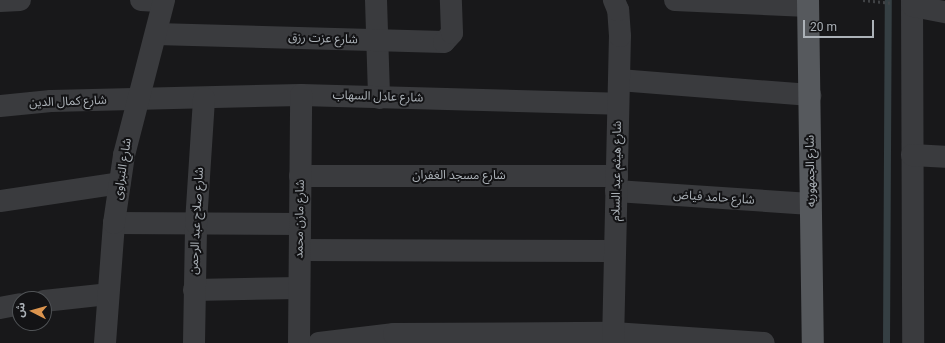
<!DOCTYPE html>
<html>
<head>
<meta charset="utf-8">
<style>
	body { margin:0 }
	#map { position:relative; width:945px; height:343px; overflow:hidden; background:#18181a; font-family:Roboto,"Noto Sans Arabic",sans-serif }
	div>[style] { position:absolute }
	[style*='--x'] { left:calc(var(--x)*1px); top:calc(var(--y)*1px); width:calc(var(--w)*1px); rotate:calc(var(--a)*1deg) }
	.stream>* { height:7px; margin:-3.5px; padding:0 3.5px; transform-origin:3.5px; border-radius:3.5px; background:#353f43 }
	.path>* { height:2.5px; margin-top:-1.25px; transform-origin:0; background:repeating-linear-gradient(90deg,#404245 0 2px,transparent 0 5px) }
	.minor>* { height:22px; margin:-11px; padding:0 11px; transform-origin:11px; border-radius:11px; background:#3a3b3e }
	.major>* { height:22px; margin:-11px; padding:0 11px; transform-origin:11px; border-radius:11px; background:#56595d }
	span { translate:-50% -50%; white-space:nowrap; text-align:center; line-height:1.15; -webkit-text-stroke:4px #131315; paint-order:stroke }
	.street-label { font-size:12px; color:#acb2b8 }
	.north { position:absolute; left:12px; top:291px; width:40px; height:40px; box-sizing:border-box; background:#131315; border:1px solid #505356; border-radius:50%; rotate:276deg; font-size:11px; font-weight:700; line-height:16px; text-align:center; color:#acb2b8 }
	.north::after { content:''; display:block; margin:auto; width:14px; height:18px; background:#db944e; clip-path:polygon(50% 0,100% 100%,50% 72%,0 100%) }
	.scale { position:absolute; left:803px; top:20px; width:71px; height:18px; box-sizing:border-box; border:2px solid #acb2b8; border-top:0; padding-left:5px; font-size:12px; line-height:14px; white-space:nowrap; color:#acb2b8; -webkit-text-stroke:3px #131315; paint-order:stroke }
</style>
</head>
<body>
<div id="map">
	<div class="stream">
		<i style="--x:886;--y:343;--w:343;--a:-89.7"></i>
	</div>
	<div class="path">
		<i style="--x:863;--y:0;--w:27;--a:6"></i>
	</div>
	<div class="minor">
		<i style="--x:141;--y:0;--w:22;--a:3"></i>
		<i style="--x:376;--y:0;--w:98;--a:88.2"></i>
		<i style="--x:675;--y:0;--w:133;--a:2.6"></i>
		<i style="--x:912;--y:0;--w:343;--a:89.8"></i>
		<i style="--x:0;--y:1;--w:20;--a:-3"></i>
		<i style="--x:913;--y:6;--w:33;--a:11"></i>
		<i style="--x:156;--y:34;--w:288;--a:1.6"></i>
		<i style="--x:444;--y:42;--w:12;--a:-48"></i>
		<i style="--x:452;--y:33;--w:33;--a:-92"></i>
		<i style="--x:619;--y:80;--w:192;--a:4.5"></i>
		<i style="--x:0;--y:106;--w:51;--a:-5.6"></i>
		<i style="--x:51;--y:101;--w:250;--a:-1.4"></i>
		<i style="--x:301;--y:95;--w:317;--a:1.6"></i>
		<i style="--x:912;--y:155;--w:33;--a:3"></i>
		<i style="--x:300;--y:176;--w:317;--a:0"></i>
		<i style="--x:616;--y:191;--w:195;--a:3.8"></i>
		<i style="--x:0;--y:201;--w:121;--a:-8.5"></i>
		<i style="--x:114;--y:223;--w:186;--a:0.3"></i>
		<i style="--x:300;--y:250;--w:315;--a:0.2"></i>
		<i style="--x:194;--y:290;--w:105;--a:-1.1"></i>
		<i style="--x:44;--y:301;--w:64;--a:-6.2"></i>
		<i style="--x:0;--y:308;--w:20;--a:-11"></i>
		<i style="--x:105;--y:343;--w:120;--a:-85.7"></i>
		<i style="--x:114;--y:223;--w:69;--a:-81.6"></i>
		<i style="--x:124;--y:155;--w:160;--a:-75.5"></i>
		<i style="--x:194;--y:343;--w:120;--a:-89"></i>
		<i style="--x:196;--y:223;--w:125;--a:-86.3"></i>
		<i style="--x:299;--y:343;--w:248;--a:-89.5"></i>
		<i style="--x:319;--y:343;--w:76;--a:-6.8"></i>
		<i style="--x:394;--y:334;--w:219;--a:-0.3"></i>
		<i style="--x:613;--y:333;--w:151;--a:3.8"></i>
		<i style="--x:613;--y:343;--w:307;--a:-88.7"></i>
		<i style="--x:620;--y:36;--w:26;--a:-94"></i>
		<i style="--x:618;--y:10;--w:11;--a:-112"></i>
	</div>
	<div class="major">
		<i style="--x:808;--y:0;--w:343;--a:89.2"></i>
	</div>
	<div class="street-label">
		<span style="left:323px;top:39px;rotate:2deg">شارع عزت رزق</span>
		<span style="left:378px;top:97px;rotate:2deg">شارع عادل السهاب</span>
		<span style="left:68px;top:102px;rotate:-2deg">شارع كمال الدين</span>
		<span style="left:123px;top:169px;rotate:-81deg">شارع النبراوى</span>
		<span style="left:617px;top:171px;rotate:-89deg">شارع هيثم عبد السلام</span>
		<span style="left:811px;top:171px;rotate:-91deg">شارع الجمهوريه</span>
		<span style="left:459px;top:176px">شارع مسجد الغفران</span>
		<span style="left:714px;top:198px;rotate:4deg">شارع حامد فياض</span>
		<span style="left:300px;top:219px;rotate:-89deg">شارع مازن محمد</span>
		<span style="left:197px;top:221px;rotate:-87deg">شارع صلاح عبد الرحمن</span>
	</div>
	<div class="north">ش</div>
	<div class="scale">20 m</div>
</div>
</body>
</html>
